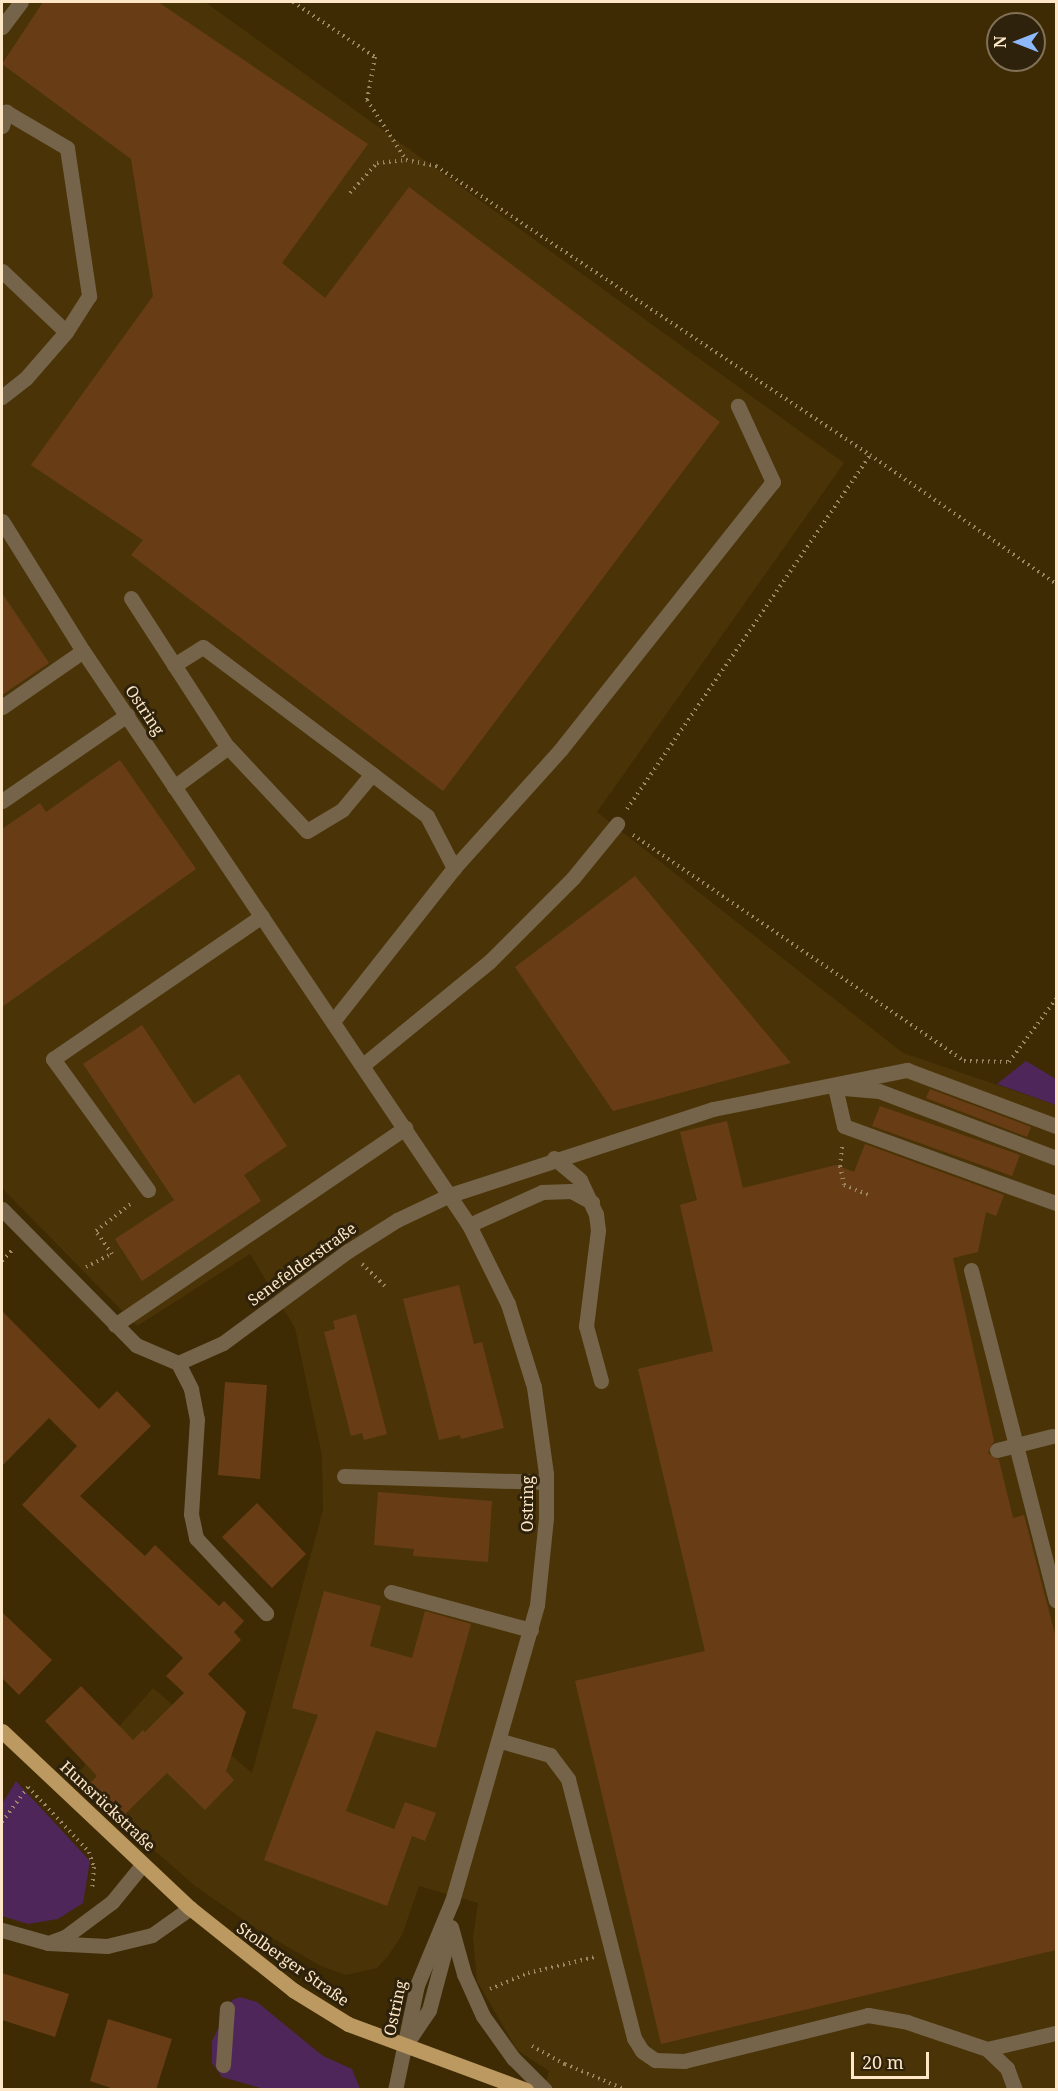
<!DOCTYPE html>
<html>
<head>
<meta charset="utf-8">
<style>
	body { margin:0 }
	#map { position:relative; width:1058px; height:2091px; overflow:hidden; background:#3e2a03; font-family:"Noto Serif",serif }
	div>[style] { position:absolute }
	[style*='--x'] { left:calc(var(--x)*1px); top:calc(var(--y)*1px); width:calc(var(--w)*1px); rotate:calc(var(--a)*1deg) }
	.built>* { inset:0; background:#4a3407 }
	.green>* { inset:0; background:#4f265a }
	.building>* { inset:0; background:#683d16 }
	.path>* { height:4px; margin-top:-2px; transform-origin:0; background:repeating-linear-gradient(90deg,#9d8864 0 1.5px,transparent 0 6px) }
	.minor>* { height:15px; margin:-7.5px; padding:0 7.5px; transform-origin:7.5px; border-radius:7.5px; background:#75644a }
	.major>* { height:15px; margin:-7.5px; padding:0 7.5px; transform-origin:7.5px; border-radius:7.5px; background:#bb9961 }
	span { translate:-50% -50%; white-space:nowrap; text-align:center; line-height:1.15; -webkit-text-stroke:6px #2e220c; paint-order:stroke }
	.street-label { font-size:16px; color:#fde7c6 }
	.frame { position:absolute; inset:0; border:3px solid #fde7c6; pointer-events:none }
	.north { position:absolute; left:986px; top:12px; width:60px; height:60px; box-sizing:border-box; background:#2e220c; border:2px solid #817156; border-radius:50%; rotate:270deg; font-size:16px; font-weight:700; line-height:24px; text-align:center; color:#fde7c6 }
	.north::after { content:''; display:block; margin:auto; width:21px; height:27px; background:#8db9fc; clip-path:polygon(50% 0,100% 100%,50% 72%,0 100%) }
	.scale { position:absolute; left:851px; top:2052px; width:78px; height:27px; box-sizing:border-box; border:3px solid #fde7c6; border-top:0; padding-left:8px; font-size:18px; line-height:21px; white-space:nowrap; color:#fde7c6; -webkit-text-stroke:4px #2e220c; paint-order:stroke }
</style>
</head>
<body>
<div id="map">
	<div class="built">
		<i style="clip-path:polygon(2px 2px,205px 2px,844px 463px,597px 812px,903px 1053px,1056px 1105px,1056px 2089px,544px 2089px,549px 2071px,517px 2050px,477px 1981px,473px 1937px,478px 1903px,419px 1886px,402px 1935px,388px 1956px,377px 1968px,346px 1975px,321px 1966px,260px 1931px,195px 1886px,73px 1779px,153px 1688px,252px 1773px,323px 1510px,322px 1456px,295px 1328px,250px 1254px,137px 1326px,2px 1188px)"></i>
	</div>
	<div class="green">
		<i style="clip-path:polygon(1026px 1061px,1056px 1079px,1056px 1105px,997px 1084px)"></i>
		<i style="clip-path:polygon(16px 1781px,90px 1861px,83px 1903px,58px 1919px,28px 1924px,2px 1916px,2px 1804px)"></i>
		<i style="clip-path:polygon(240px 1997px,257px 2002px,323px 2056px,352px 2069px,360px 2089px,264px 2089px,222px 2077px,212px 2063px,212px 2041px,232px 2000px)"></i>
	</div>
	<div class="building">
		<i style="clip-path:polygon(43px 2px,158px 2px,368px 144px,282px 263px,325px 298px,409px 187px,720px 422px,443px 791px,131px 555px,143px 540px,31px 465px,153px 296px,131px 159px,2px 64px)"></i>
		<i style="clip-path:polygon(2px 593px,49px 663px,2px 695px)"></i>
		<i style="clip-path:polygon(120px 760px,196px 869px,2px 1007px,2px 829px,40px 803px,46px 812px)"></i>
		<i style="clip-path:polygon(635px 876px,791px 1063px,613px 1111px,515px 967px)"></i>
		<i style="clip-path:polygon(142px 1025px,194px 1104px,239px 1074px,287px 1146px,244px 1175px,261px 1201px,142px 1281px,115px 1239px,174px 1200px,83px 1064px)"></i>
		<i style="clip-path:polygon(930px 1089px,1031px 1127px,1027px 1137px,926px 1098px)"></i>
		<i style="clip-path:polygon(880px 1106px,1020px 1155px,1012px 1176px,872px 1126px)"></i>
		<i style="clip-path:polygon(727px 1121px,743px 1188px,836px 1165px,854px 1172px,865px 1144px,1004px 1195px,996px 1216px,986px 1212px,978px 1252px,953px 1258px,994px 1441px,988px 1453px,999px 1460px,1013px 1518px,1024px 1515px,1056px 1638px,1056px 1950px,661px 2044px,575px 1681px,705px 1651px,638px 1369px,713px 1351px,680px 1205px,697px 1200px,680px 1132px)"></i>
		<i style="clip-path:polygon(459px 1285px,474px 1344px,482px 1342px,504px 1428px,461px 1439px,460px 1435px,439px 1440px,403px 1299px)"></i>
		<i style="clip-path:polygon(2px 1311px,99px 1409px,117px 1391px,151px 1426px,80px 1496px,145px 1556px,155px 1545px,219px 1606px,224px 1601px,244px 1621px,234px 1632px,241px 1640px,208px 1674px,246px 1712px,226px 1771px,234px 1780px,205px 1810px,167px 1773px,122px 1817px,89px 1784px,97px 1776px,45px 1721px,81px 1686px,133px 1740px,143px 1730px,145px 1732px,184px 1693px,166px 1676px,183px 1658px,22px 1505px,77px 1446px,49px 1418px,2px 1466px)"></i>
		<i style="clip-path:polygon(356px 1314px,387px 1434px,364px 1440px,362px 1433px,351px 1436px,324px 1332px,335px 1329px,333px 1321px)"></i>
		<i style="clip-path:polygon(225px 1382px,267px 1385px,260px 1479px,218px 1475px)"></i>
		<i style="clip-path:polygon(378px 1492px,492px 1501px,488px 1562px,413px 1556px,414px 1549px,374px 1545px)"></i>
		<i style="clip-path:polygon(257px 1503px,306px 1554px,272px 1588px,222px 1537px)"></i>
		<i style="clip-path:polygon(324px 1591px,381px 1606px,370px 1646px,412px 1658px,425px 1611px,471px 1624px,436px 1748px,376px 1731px,346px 1811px,394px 1829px,405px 1802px,436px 1813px,425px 1841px,412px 1836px,387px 1906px,264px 1860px,318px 1715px,292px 1708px)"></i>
		<i style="clip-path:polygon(2px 1612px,52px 1660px,19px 1695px,2px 1678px)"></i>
		<i style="clip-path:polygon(2px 1973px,69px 1994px,55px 2037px,2px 2020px)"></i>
		<i style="clip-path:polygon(108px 2019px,172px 2039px,156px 2090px,117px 2090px,90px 2081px)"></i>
	</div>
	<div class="path">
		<i style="--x:293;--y:2;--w:99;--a:33.9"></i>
		<i style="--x:375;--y:57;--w:44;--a:100.5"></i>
		<i style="--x:367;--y:100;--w:72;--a:57"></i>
		<i style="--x:350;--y:193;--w:40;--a:-48"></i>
		<i style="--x:377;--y:163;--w:29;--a:-6"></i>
		<i style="--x:406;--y:160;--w:31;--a:11"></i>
		<i style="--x:436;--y:166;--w:521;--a:33.66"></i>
		<i style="--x:627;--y:809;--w:429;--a:-55.5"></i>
		<i style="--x:870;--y:455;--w:226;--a:34.7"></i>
		<i style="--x:633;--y:835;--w:401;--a:34.3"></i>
		<i style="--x:964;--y:1061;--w:45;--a:1.3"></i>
		<i style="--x:1009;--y:1062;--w:79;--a:-53.3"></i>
		<i style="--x:842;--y:1147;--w:19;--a:96"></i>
		<i style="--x:840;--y:1166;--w:19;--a:78"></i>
		<i style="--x:844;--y:1185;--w:27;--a:22"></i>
		<i style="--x:2;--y:1261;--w:18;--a:-47"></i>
		<i style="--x:362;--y:1264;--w:35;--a:44"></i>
		<i style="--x:86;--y:1267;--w:29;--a:-27"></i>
		<i style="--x:112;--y:1254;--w:28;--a:-125"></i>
		<i style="--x:96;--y:1231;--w:47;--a:-38.1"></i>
		<i style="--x:28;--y:1787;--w:89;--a:46.8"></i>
		<i style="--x:89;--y:1852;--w:16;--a:72"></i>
		<i style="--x:94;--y:1867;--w:23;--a:95"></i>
		<i style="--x:2;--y:1822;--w:44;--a:-53.4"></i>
		<i style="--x:490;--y:1989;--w:41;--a:-22.8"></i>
		<i style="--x:528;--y:1973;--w:69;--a:-13.4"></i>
		<i style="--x:532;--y:2046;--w:38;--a:29"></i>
		<i style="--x:565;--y:2064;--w:66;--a:23.1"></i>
	</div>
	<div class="minor">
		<i style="--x:2;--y:27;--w:31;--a:-53"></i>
		<i style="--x:2;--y:126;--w:15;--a:-74"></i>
		<i style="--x:6;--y:112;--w:71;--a:30.5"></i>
		<i style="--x:67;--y:148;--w:150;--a:81.5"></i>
		<i style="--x:89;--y:296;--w:43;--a:122.6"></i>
		<i style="--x:66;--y:332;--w:61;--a:131"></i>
		<i style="--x:26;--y:378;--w:31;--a:142"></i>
		<i style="--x:2;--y:271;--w:88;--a:43.6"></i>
		<i style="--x:2;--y:521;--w:153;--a:58.1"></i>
		<i style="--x:83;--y:651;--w:692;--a:56.08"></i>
		<i style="--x:469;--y:1225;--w:88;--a:63.7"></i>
		<i style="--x:508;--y:1304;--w:87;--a:72.6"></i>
		<i style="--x:534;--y:1387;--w:88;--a:82.1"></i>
		<i style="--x:546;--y:1474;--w:44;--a:90"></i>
		<i style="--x:546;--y:1518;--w:87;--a:95.9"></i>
		<i style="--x:537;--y:1605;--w:308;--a:106"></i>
		<i style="--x:452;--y:1901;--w:91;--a:112.6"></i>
		<i style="--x:417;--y:1985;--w:107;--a:101.8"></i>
		<i style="--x:131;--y:598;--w:179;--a:57.1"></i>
		<i style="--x:174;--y:665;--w:34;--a:-32"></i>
		<i style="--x:203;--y:647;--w:211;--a:36.9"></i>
		<i style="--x:2;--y:707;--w:98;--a:-34.7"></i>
		<i style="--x:174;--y:787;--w:67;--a:-36.5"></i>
		<i style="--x:228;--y:747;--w:115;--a:46.8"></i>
		<i style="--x:307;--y:831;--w:41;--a:-31"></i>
		<i style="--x:342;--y:810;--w:47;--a:-50.2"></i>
		<i style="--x:372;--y:774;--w:69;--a:37.4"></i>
		<i style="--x:427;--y:816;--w:59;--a:62.6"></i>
		<i style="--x:454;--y:868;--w:195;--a:128.3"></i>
		<i style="--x:2;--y:801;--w:152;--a:-34.5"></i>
		<i style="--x:454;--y:868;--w:160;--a:-48"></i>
		<i style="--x:561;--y:749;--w:341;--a:-51.6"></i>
		<i style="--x:773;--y:482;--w:84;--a:-114.7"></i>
		<i style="--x:363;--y:1065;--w:164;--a:-39.3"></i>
		<i style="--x:490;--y:961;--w:117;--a:-45"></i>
		<i style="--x:573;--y:878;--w:70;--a:-50.8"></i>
		<i style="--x:835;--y:1087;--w:40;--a:77"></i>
		<i style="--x:844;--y:1126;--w:226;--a:20"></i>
		<i style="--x:844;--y:1088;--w:35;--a:5"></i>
		<i style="--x:879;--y:1091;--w:189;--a:20.7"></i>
		<i style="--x:554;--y:1158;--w:34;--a:40"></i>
		<i style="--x:580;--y:1180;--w:38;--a:65"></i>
		<i style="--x:596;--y:1214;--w:16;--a:83"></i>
		<i style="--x:598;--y:1230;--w:97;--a:97.1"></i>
		<i style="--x:586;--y:1326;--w:57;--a:74.7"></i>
		<i style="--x:148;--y:1190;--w:162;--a:-125.9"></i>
		<i style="--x:53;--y:1059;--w:253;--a:-34.4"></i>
		<i style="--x:2;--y:1209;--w:191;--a:45.4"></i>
		<i style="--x:136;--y:1345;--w:46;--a:23.2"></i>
		<i style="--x:178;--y:1363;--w:49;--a:-24"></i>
		<i style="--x:223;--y:1343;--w:155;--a:-36.4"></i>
		<i style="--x:348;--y:1251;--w:58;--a:-32.3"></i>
		<i style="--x:397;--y:1220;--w:59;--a:-25.3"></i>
		<i style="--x:450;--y:1195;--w:277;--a:-18.1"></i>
		<i style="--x:713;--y:1109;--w:198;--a:-11.4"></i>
		<i style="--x:907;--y:1070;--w:159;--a:20.6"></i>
		<i style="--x:469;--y:1225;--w:80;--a:-24.3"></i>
		<i style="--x:542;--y:1192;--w:29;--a:-2"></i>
		<i style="--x:571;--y:1191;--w:24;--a:28"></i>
		<i style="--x:971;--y:1270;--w:341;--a:75.6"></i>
		<i style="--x:115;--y:1325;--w:351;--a:-34.2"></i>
		<i style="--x:178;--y:1363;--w:29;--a:63"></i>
		<i style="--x:191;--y:1389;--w:31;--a:79"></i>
		<i style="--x:197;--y:1419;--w:95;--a:93.6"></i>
		<i style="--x:191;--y:1514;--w:25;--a:78"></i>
		<i style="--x:196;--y:1538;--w:103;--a:47"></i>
		<i style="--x:997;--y:1450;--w:57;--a:-14.3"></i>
		<i style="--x:344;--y:1476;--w:202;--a:1.7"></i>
		<i style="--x:391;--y:1592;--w:145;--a:15.2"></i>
		<i style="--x:501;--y:1741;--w:51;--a:15.9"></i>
		<i style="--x:550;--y:1755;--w:30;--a:53"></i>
		<i style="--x:568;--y:1779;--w:267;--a:75.7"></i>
		<i style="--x:634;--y:2038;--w:15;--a:58"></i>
		<i style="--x:642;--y:2051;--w:16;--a:35"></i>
		<i style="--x:655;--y:2060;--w:29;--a:2"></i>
		<i style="--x:684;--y:2061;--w:190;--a:-14"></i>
		<i style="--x:868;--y:2015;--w:40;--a:10"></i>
		<i style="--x:907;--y:2022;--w:84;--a:18.6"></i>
		<i style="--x:987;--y:2049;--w:28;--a:44"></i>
		<i style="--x:1007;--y:2068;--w:23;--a:70"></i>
		<i style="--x:451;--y:1927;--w:49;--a:74.5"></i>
		<i style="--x:464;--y:1974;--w:46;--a:65.7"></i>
		<i style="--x:483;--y:2016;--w:52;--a:54.5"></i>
		<i style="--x:513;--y:2058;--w:45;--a:45"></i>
		<i style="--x:2;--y:1930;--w:48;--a:15.8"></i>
		<i style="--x:48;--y:1943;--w:59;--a:2.9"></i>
		<i style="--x:107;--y:1946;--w:46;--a:-13.7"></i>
		<i style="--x:152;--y:1935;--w:47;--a:-35.4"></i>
		<i style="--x:51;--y:1942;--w:15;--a:-20"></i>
		<i style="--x:65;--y:1937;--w:59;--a:-36.7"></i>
		<i style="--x:112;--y:1902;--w:49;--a:-50.8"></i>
		<i style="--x:406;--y:2044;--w:41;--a:-55.9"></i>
		<i style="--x:429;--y:2010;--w:82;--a:-75.1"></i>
		<i style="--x:987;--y:2049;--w:71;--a:-13.1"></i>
		<i style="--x:223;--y:2065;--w:57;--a:-86"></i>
	</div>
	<div class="major">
		<i style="--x:2;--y:1731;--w:258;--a:43.3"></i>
		<i style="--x:190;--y:1908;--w:132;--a:38.5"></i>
		<i style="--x:293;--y:1990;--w:65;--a:31.7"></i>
		<i style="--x:348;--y:2024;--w:190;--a:20.3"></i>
	</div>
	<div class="street-label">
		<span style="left:145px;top:710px;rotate:56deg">Ostring</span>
		<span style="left:302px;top:1264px;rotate:-36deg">Senefelderstraße</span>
		<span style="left:527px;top:1504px;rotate:-90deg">Ostring</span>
		<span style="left:108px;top:1806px;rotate:43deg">Hunsrückstraße</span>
		<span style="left:293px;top:1964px;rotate:35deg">Stolberger Straße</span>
		<span style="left:395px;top:2008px;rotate:-78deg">Ostring</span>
	</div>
	<div class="frame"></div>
	<div class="north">N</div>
	<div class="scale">20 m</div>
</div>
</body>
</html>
